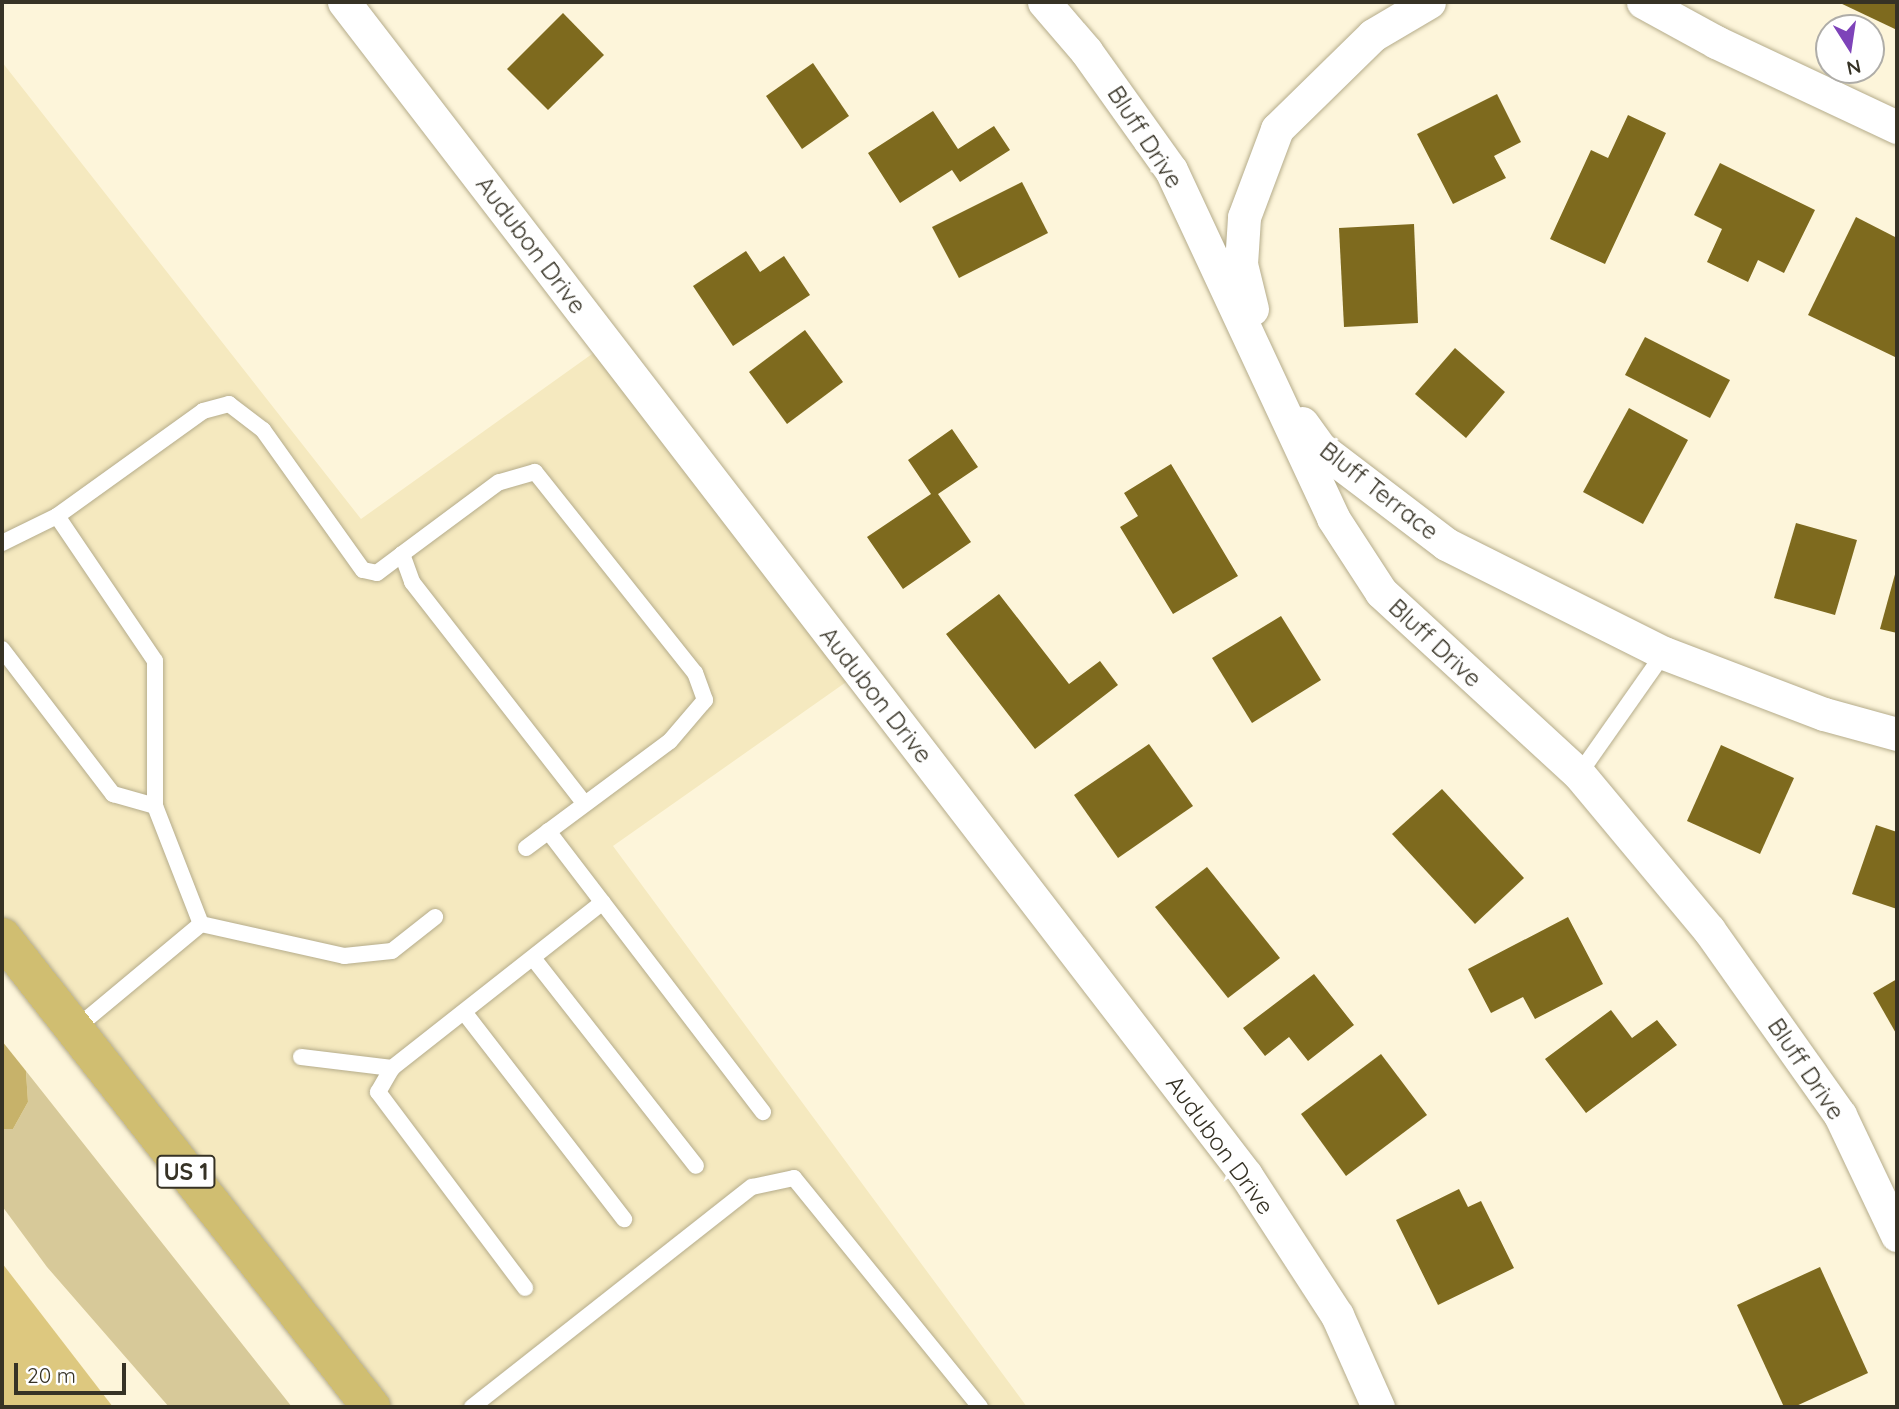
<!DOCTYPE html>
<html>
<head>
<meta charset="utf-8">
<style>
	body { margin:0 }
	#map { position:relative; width:1899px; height:1409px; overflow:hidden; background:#fdf5da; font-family:Quicksand,sans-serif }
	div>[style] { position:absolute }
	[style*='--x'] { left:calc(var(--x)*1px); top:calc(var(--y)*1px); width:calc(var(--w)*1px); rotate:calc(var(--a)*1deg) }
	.built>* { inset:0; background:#f5e9bf }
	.green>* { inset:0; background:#d7c999 }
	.forest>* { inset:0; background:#c7b26a }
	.water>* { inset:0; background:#ddc87f }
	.building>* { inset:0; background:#7e6a1e }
	.roads { filter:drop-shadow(0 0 2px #b5ac8b) drop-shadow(0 0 2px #b5ac8b) }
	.lane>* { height:16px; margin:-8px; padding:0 8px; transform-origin:8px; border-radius:8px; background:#fff }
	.street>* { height:33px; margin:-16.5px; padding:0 16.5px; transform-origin:16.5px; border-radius:16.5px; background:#fff }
	.primary>* { height:38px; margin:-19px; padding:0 19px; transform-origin:19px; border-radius:19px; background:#d0be71 }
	span { translate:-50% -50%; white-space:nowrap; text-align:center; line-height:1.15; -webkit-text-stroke:7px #fff; paint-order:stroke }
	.shield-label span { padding:2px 5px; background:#fff; border:2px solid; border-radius:5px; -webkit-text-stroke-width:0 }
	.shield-label { font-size:23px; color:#363225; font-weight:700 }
	.street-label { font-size:24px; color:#363225 }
	.frame { position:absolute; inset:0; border:4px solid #363225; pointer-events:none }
	.north { position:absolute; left:1815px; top:14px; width:70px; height:70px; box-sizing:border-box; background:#fff; border:2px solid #afada8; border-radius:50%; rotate:168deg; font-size:19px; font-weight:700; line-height:28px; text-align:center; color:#363225 }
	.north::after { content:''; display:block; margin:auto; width:24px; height:32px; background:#7e43b9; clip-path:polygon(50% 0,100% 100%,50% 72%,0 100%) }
	.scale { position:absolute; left:14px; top:1363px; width:112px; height:32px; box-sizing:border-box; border:4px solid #363225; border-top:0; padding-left:9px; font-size:21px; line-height:24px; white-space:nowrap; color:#363225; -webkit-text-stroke:5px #fff; paint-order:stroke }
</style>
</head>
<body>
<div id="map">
	<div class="built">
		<i style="clip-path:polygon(2px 62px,361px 519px,606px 344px,859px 673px,613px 846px,1027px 1407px,362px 1407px,2px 941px)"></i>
	</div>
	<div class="green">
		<i style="clip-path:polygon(26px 1071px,292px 1407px,169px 1407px,47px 1267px,2px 1206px,2px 1129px,13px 1129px,28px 1102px)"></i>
	</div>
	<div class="forest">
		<i style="clip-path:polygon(2px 1041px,26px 1071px,28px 1102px,13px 1129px,2px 1129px)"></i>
	</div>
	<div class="water">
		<i style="clip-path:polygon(2px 1263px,113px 1407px,2px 1407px)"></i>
	</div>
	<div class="building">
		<i style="clip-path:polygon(1838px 2px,1897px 2px,1897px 30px)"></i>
		<i style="clip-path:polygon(563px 13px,604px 55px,548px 110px,507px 69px)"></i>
		<i style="clip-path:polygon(813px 63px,849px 116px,802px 149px,766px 96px)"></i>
		<i style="clip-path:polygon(1497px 94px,1521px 142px,1494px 156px,1506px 178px,1453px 204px,1417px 134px)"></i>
		<i style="clip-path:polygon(933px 111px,958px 149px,994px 126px,1010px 150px,960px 182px,952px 170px,900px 203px,868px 153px)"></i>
		<i style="clip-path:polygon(1628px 115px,1666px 133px,1605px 264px,1550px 239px,1591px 150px,1608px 158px)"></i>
		<i style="clip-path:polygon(1720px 163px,1815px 210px,1784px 273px,1758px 260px,1748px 282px,1707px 262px,1722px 229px,1694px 215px)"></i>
		<i style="clip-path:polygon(1022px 182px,1048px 233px,959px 278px,932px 227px)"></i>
		<i style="clip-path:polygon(1856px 217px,1897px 238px,1895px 357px,1808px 315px)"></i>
		<i style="clip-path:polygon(1414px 224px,1418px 323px,1344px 327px,1339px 228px)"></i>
		<i style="clip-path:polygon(746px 251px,760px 272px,784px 256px,810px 295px,733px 346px,693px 286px)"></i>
		<i style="clip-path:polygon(805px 330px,843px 382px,787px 424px,749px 372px)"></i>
		<i style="clip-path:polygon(1645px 337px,1730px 380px,1710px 418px,1625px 375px)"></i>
		<i style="clip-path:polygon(1455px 348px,1505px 392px,1466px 438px,1415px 394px)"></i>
		<i style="clip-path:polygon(1629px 408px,1688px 440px,1643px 524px,1583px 492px)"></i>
		<i style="clip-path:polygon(952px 429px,978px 467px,938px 494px,971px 542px,903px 589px,867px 537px,931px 494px,908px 460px)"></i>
		<i style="clip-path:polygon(1171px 464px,1238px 576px,1173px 614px,1120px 527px,1138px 516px,1124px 493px)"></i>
		<i style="clip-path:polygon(1796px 523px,1857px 540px,1835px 615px,1774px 598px)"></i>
		<i style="clip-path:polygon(1897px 567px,1897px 633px,1880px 629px)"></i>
		<i style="clip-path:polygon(999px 594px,1069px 684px,1100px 661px,1118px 685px,1035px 749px,946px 634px)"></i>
		<i style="clip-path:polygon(1281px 616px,1321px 680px,1252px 723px,1212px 658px)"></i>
		<i style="clip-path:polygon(1149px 744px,1193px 806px,1118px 858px,1074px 795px)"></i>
		<i style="clip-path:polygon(1721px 745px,1794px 778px,1760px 854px,1687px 821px)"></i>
		<i style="clip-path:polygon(1442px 789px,1524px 878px,1475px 924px,1392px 834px)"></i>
		<i style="clip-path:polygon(1876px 825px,1897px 832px,1897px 909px,1852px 894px)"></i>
		<i style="clip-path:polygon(1207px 867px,1280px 958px,1228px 998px,1155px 907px)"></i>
		<i style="clip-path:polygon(1568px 917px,1603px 984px,1535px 1019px,1523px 997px,1491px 1013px,1468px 969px)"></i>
		<i style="clip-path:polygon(1314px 974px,1354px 1025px,1308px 1061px,1289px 1037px,1265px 1056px,1243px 1028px)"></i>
		<i style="clip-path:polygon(1897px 979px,1897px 1035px,1873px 993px)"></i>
		<i style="clip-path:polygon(1611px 1010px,1632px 1038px,1657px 1020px,1677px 1045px,1586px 1113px,1545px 1059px)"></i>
		<i style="clip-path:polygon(1381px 1054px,1427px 1115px,1346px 1176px,1301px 1114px)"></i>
		<i style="clip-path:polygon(1459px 1189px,1468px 1207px,1481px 1201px,1514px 1268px,1438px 1305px,1396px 1220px)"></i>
		<i style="clip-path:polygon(1820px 1267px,1868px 1373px,1794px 1407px,1784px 1407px,1737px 1305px)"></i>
	</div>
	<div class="roads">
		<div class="lane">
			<i style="--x:57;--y:516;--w:180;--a:-35.7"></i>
			<i style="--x:203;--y:411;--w:27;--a:-15"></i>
			<i style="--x:229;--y:404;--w:43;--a:37.4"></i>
			<i style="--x:263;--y:430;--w:172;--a:54.5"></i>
			<i style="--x:363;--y:570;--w:14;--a:12"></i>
			<i style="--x:377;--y:573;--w:31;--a:-37"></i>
			<i style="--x:2;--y:543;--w:61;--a:-26.1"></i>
			<i style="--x:57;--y:516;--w:175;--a:55.9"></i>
			<i style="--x:155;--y:661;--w:145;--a:90"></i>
			<i style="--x:155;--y:806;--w:127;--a:68.7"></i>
			<i style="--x:201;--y:924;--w:164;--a:140.2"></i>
			<i style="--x:2;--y:649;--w:183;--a:52.6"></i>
			<i style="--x:113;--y:794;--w:44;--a:15.9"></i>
			<i style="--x:1579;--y:774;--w:148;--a:-54.9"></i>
			<i style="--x:548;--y:831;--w:354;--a:52.6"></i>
			<i style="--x:526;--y:848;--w:179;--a:-36.6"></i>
			<i style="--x:670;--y:741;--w:54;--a:-49.5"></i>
			<i style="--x:705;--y:700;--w:29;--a:-110"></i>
			<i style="--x:695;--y:673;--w:257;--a:-128.5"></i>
			<i style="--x:535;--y:472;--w:37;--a:164"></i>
			<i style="--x:499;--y:482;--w:121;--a:143.4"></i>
			<i style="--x:402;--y:554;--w:30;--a:70"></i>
			<i style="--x:412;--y:582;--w:280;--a:52.1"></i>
			<i style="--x:201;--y:924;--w:147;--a:12.6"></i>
			<i style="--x:344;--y:956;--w:48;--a:-5.9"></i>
			<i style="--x:392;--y:951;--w:55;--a:-38.3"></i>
			<i style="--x:533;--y:958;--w:264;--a:51.9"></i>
			<i style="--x:464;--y:1012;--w:262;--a:52.3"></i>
			<i style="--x:301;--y:1057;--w:92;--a:6.9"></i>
			<i style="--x:392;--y:1068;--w:268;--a:-38.2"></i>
			<i style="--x:392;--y:1068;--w:28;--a:120"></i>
			<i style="--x:378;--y:1092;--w:245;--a:53.1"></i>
			<i style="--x:472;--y:1407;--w:356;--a:-38.2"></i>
			<i style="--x:752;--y:1187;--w:43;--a:-12.1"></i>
			<i style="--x:794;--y:1178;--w:295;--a:50.9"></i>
		</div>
		<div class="street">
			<i style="--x:344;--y:2;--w:1480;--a:52.44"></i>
			<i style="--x:1246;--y:1175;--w:167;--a:57"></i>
			<i style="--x:1337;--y:1315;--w:101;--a:66"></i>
			<i style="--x:1044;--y:2;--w:65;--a:49.4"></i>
			<i style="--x:1086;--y:51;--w:146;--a:54.5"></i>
			<i style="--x:1171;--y:170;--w:384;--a:65"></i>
			<i style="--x:1333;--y:518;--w:88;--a:57"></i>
			<i style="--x:1381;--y:592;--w:269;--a:42.6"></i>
			<i style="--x:1579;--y:774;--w:203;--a:50.2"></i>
			<i style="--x:1709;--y:930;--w:227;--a:54.7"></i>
			<i style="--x:1840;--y:1115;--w:133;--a:64.6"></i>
			<i style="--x:1643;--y:2;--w:83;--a:28.7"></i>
			<i style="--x:1716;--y:42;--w:200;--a:25.2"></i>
			<i style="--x:1252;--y:309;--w:46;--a:-103.7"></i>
			<i style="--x:1241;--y:264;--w:47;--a:-86.3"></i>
			<i style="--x:1244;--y:217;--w:94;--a:-69.4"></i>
			<i style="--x:1277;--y:129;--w:134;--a:-44.4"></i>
			<i style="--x:1373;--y:35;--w:65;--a:-30.5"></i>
			<i style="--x:1302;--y:423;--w:31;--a:54"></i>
			<i style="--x:1320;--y:448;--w:158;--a:37.3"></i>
			<i style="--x:1446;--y:544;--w:244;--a:26.6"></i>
			<i style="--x:1664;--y:653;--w:171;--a:20.9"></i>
			<i style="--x:1824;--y:714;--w:76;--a:15.3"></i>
		</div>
		<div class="primary">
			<i style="--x:2;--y:937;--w:598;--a:51.86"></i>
		</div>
	</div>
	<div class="shield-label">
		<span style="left:186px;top:1172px">US 1</span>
	</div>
	<div class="street-label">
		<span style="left:1145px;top:137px;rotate:57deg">Bluff Drive</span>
		<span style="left:531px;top:245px;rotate:53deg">Audubon Drive</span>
		<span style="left:1379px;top:491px;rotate:38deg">Bluff Terrace</span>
		<span style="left:1435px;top:643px;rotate:43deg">Bluff Drive</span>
		<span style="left:876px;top:695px;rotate:52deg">Audubon Drive</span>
		<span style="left:1806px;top:1069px;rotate:56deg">Bluff Drive</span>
		<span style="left:1220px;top:1145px;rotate:54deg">Audubon Drive</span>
	</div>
	<div class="frame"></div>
	<div class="north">N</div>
	<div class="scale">20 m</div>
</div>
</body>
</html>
